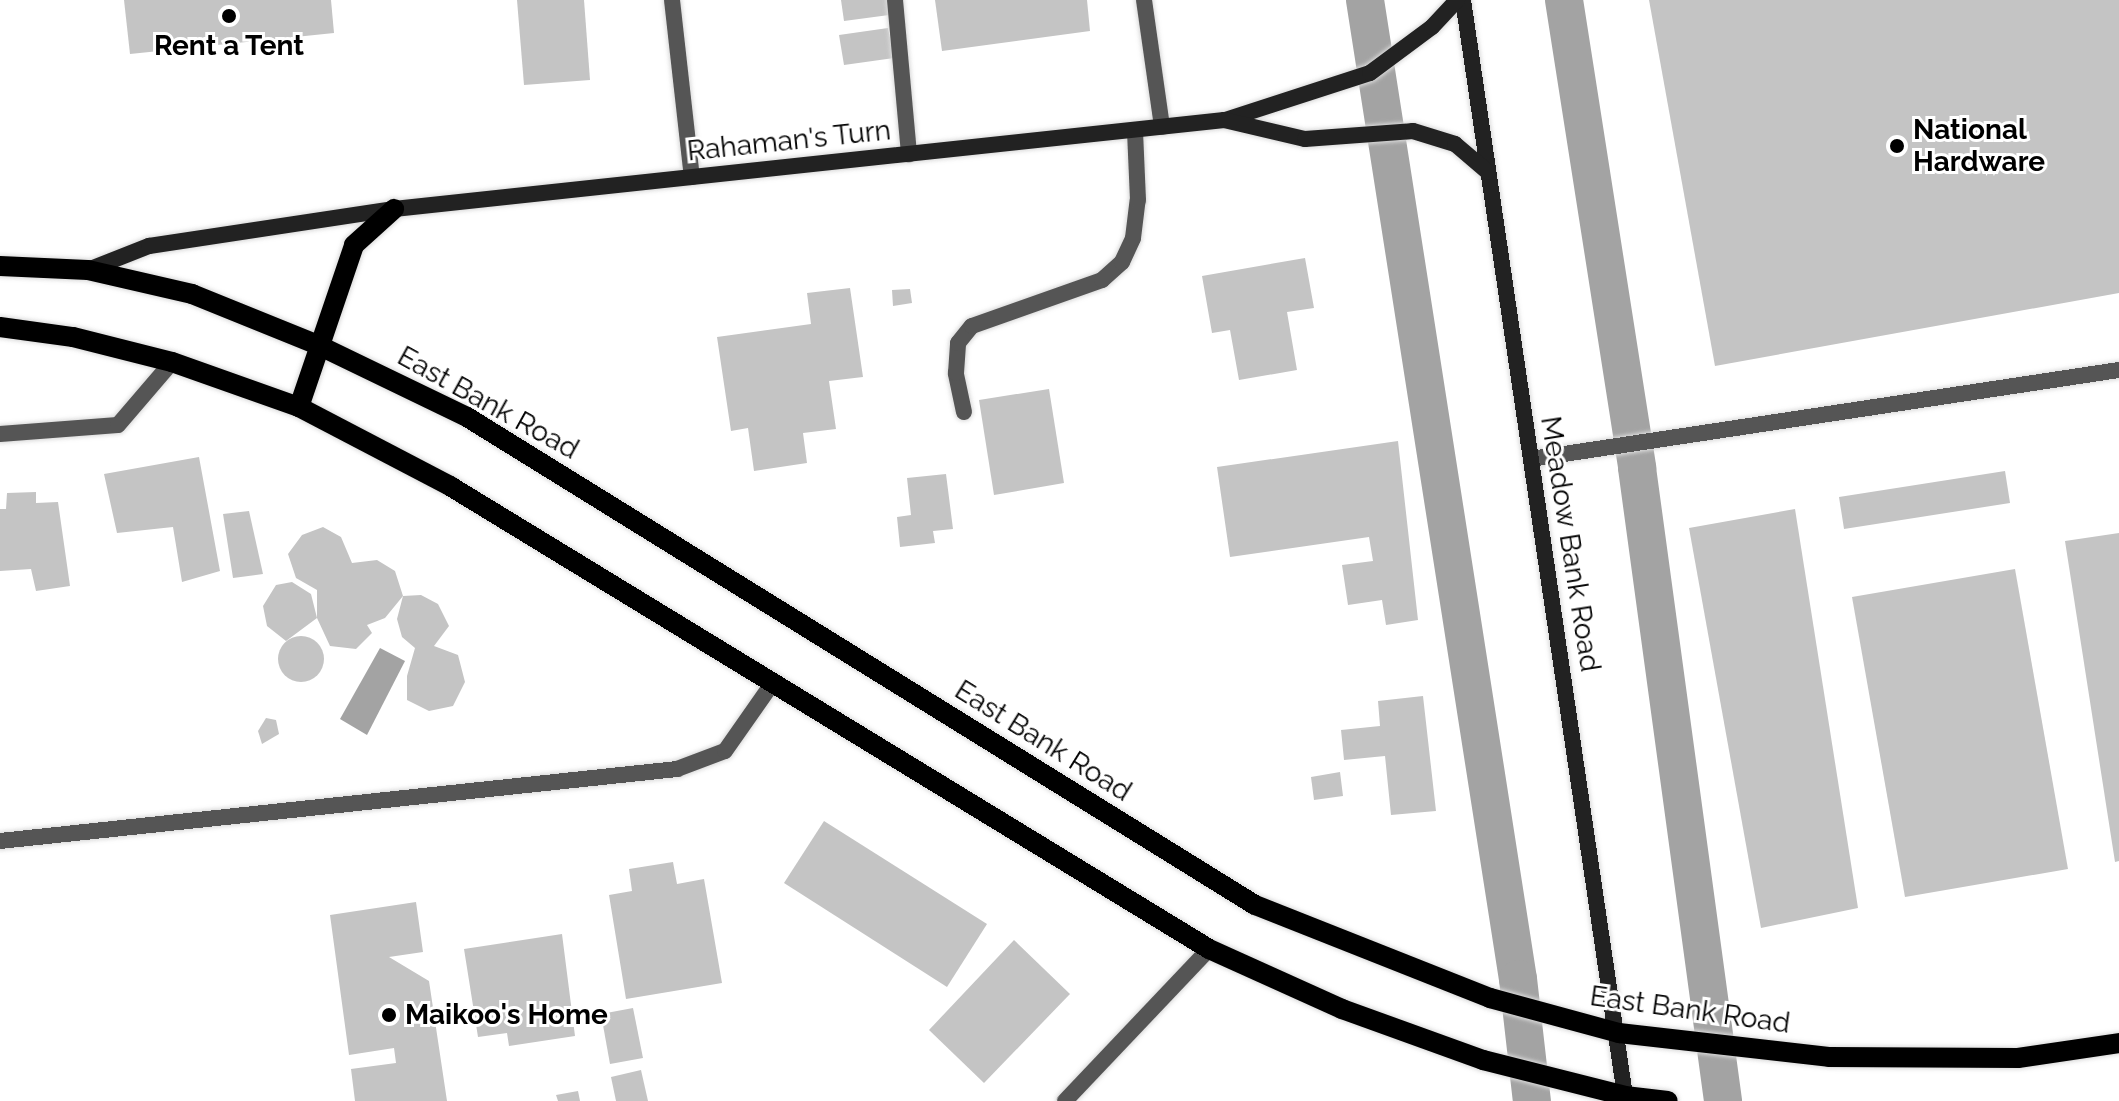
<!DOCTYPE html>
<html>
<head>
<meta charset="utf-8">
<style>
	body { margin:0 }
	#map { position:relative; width:2119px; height:1101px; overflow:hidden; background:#fff; font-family:Raleway,sans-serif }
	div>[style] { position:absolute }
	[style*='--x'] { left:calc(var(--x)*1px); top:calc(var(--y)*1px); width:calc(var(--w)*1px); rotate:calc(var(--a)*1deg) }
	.water>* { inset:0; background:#a3a3a3 }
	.canal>* { height:38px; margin:-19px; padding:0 19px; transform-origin:19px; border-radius:19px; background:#a3a3a3 }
	.building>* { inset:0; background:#c4c4c4 }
	.round { border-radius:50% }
	.roads { filter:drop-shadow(0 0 2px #dbdbdb) drop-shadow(0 0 2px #dbdbdb) }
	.service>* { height:16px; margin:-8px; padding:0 8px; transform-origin:8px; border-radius:8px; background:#555 }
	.minor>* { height:16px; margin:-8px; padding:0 8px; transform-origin:8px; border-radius:8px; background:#555 }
	.secondary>* { height:16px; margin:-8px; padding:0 8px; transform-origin:8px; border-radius:8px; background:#222 }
	.primary>* { height:20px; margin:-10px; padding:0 10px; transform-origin:10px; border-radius:10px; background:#000 }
	.dots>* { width:22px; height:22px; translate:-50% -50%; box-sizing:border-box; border:4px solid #fff; border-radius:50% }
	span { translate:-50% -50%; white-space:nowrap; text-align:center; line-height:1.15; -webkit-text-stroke:6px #fff; paint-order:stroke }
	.poi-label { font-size:28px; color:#000; font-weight:700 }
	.left { translate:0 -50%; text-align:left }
	.street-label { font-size:28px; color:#000 }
</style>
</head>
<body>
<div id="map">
	<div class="water">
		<i style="clip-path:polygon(380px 648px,405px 661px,367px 735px,340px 719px)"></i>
	</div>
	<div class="canal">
		<i style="--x:1365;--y:0;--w:991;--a:81.12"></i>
		<i style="--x:1518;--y:979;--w:123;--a:83.5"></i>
		<i style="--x:1564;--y:0;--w:474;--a:81.1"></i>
		<i style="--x:1637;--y:468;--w:639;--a:82.26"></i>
	</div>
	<div class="building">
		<i style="clip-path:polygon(124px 0,331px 0,334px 33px,130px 54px)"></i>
		<i style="clip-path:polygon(517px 0,584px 0,590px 80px,524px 85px)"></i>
		<i style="clip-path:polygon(841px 0,887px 0,889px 15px,844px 21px)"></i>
		<i style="clip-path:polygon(935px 0,1087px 0,1090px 31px,942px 51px)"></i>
		<i style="clip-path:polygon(1649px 0,2119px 0,2119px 293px,1715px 366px)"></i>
		<i style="clip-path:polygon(888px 28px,894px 58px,844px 65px,839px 35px)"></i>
		<i style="clip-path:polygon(1305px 258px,1314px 308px,1287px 312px,1297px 370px,1239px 380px,1230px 330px,1212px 333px,1202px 276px)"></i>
		<i style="clip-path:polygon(850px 288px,863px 377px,829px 381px,836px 429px,803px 433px,807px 463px,754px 471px,748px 428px,731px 431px,717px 337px,811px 324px,807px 293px)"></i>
		<i style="clip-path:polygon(910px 289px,912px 303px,893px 306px,892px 290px)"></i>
		<i style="clip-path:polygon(1049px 389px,1064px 483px,994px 495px,979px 400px)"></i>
		<i style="clip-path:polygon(1398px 441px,1418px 620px,1386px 625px,1382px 600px,1348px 605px,1342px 565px,1373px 561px,1369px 537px,1230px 557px,1217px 467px)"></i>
		<i style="clip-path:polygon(199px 457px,220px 571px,182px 582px,173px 527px,117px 533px,104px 474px)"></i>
		<i style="clip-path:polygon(2005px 471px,2010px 503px,1844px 529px,1839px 497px)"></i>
		<i style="clip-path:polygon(946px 474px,953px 529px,933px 531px,935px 543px,900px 547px,897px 517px,911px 515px,907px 478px)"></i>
		<i style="clip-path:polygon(36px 492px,36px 503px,58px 502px,70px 586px,36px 591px,31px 569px,0 571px,0 509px,6px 509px,7px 493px)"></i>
		<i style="clip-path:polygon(1795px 509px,1858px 908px,1761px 928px,1689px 528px)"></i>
		<i style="clip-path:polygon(249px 511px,263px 574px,233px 578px,223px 514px)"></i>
		<i style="clip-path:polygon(323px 527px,341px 537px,352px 563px,377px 560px,395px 571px,403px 596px,385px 618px,367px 625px,372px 633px,356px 649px,330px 646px,317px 618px,286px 641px,267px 626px,263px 606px,276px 585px,292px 582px,311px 594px,317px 618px,317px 590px,296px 578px,288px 554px,302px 535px)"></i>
		<i style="clip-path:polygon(2119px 533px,2119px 861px,2115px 862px,2065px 541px)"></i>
		<i style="clip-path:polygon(2015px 569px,2068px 869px,1905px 897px,1852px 597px)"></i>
		<i style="clip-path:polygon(421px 595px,438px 604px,449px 626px,434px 646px,458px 655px,465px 682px,453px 706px,429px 711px,407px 700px,407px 676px,415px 648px,402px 637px,397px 619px,403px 596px)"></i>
		<i class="round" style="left:278px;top:636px;width:46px;height:46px"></i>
		<i style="clip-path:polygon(1423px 696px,1436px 811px,1391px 815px,1385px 756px,1344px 760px,1341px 730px,1380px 726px,1378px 701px)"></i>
		<i style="clip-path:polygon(266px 718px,276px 720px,279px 734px,262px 744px,258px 731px)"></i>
		<i style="clip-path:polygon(1340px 772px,1343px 796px,1314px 800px,1311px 777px)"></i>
		<i style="clip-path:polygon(824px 821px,987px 924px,947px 987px,784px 883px)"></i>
		<i style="clip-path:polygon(673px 862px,677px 884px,704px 879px,722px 983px,626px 999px,609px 895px,632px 891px,629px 869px)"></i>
		<i style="clip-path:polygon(416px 902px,423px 952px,389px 957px,429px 981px,447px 1101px,355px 1101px,351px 1069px,396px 1063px,394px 1048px,349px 1055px,330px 915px)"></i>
		<i style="clip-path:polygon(562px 934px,575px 1036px,509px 1046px,507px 1033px,478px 1037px,464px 949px)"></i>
		<i style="clip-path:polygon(1014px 940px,1070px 994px,984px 1083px,929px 1030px)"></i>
		<i style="clip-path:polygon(633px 1008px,643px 1058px,610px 1064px,601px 1014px)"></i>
		<i style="clip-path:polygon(641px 1070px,648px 1101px,616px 1101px,611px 1077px)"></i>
		<i style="clip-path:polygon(578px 1091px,580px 1101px,558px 1101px,556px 1095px)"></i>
	</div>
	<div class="roads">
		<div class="service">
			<i style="--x:895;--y:0;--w:155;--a:84.8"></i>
			<i style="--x:1144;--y:0;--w:128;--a:81.9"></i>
			<i style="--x:964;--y:412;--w:40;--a:-102"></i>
			<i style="--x:956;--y:373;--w:30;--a:-86"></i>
			<i style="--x:958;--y:343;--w:22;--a:-51"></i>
			<i style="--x:972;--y:326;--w:138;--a:-19.5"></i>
			<i style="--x:1102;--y:280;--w:27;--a:-42"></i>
			<i style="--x:1122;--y:262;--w:26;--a:-65"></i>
			<i style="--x:1133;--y:238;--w:38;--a:-83"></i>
			<i style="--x:1138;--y:200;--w:70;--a:-92.5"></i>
			<i style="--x:0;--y:434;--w:118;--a:-4.4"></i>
			<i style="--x:118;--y:425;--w:83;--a:-49.4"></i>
			<i style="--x:1531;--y:459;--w:595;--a:-8.61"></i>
			<i style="--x:0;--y:841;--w:681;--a:-6.07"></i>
			<i style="--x:677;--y:769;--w:51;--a:-20.6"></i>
			<i style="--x:725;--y:751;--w:85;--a:-55"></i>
		</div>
		<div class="minor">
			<i style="--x:672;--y:0;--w:178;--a:83.6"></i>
			<i style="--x:1065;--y:1101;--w:209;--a:-46.5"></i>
		</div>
		<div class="secondary">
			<i style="--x:1463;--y:0;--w:1108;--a:81.59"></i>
			<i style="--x:1225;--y:120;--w:152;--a:-18"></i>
			<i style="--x:1370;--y:73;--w:77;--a:-36.6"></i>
			<i style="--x:1432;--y:27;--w:37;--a:-47"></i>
			<i style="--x:88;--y:270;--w:66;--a:-21.5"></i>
			<i style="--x:149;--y:246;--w:248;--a:-8.6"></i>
			<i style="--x:394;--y:209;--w:835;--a:-6.12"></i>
			<i style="--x:1224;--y:120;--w:83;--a:13.2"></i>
			<i style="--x:1305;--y:139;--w:108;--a:-4.2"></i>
			<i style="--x:1413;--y:131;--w:44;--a:17.2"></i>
			<i style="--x:1455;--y:144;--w:43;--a:40.3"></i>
		</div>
		<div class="primary">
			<i style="--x:0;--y:266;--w:88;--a:2.6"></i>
			<i style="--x:88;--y:270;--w:107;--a:13"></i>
			<i style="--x:192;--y:294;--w:136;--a:22"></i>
			<i style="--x:318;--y:345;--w:165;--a:25.8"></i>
			<i style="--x:467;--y:417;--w:927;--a:31.77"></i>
			<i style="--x:1255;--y:905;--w:253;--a:21.6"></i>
			<i style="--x:1490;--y:998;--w:134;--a:15.2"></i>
			<i style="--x:1619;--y:1033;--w:211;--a:6.5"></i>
			<i style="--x:1829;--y:1057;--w:189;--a:0.3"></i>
			<i style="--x:2018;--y:1058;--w:102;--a:-8.4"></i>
			<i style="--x:0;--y:327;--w:74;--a:7.8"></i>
			<i style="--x:73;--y:337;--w:102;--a:14.2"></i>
			<i style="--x:172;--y:362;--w:135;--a:19.5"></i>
			<i style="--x:299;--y:407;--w:170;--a:27.6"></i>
			<i style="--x:450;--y:486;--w:889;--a:31.38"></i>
			<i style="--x:1209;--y:949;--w:146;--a:24.3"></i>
			<i style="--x:1342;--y:1009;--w:150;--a:19.9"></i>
			<i style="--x:1483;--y:1060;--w:146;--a:14.2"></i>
			<i style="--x:1625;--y:1096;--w:43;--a:6.6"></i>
			<i style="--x:299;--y:407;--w:171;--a:-71.2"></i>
			<i style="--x:354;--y:245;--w:54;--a:-42"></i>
		</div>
	</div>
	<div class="dots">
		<i style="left:229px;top:16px;background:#000"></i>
		<i style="left:1897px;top:146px;background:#000"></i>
		<i style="left:389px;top:1015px;background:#000"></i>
	</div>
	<div class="poi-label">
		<span style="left:229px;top:46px">Rent a Tent</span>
		<span class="left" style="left:1913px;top:146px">National<br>Hardware</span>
		<span class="left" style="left:405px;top:1015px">Maikoo's Home</span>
	</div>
	<div class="street-label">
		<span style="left:789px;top:141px;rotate:-6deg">Rahaman's Turn</span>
		<span style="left:488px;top:403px;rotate:29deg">East Bank Road</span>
		<span style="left:1570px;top:544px;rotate:81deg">Meadow Bank Road</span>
		<span style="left:1043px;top:741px;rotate:32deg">East Bank Road</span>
		<span style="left:1690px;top:1010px;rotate:8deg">East Bank Road</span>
	</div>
</div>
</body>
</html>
